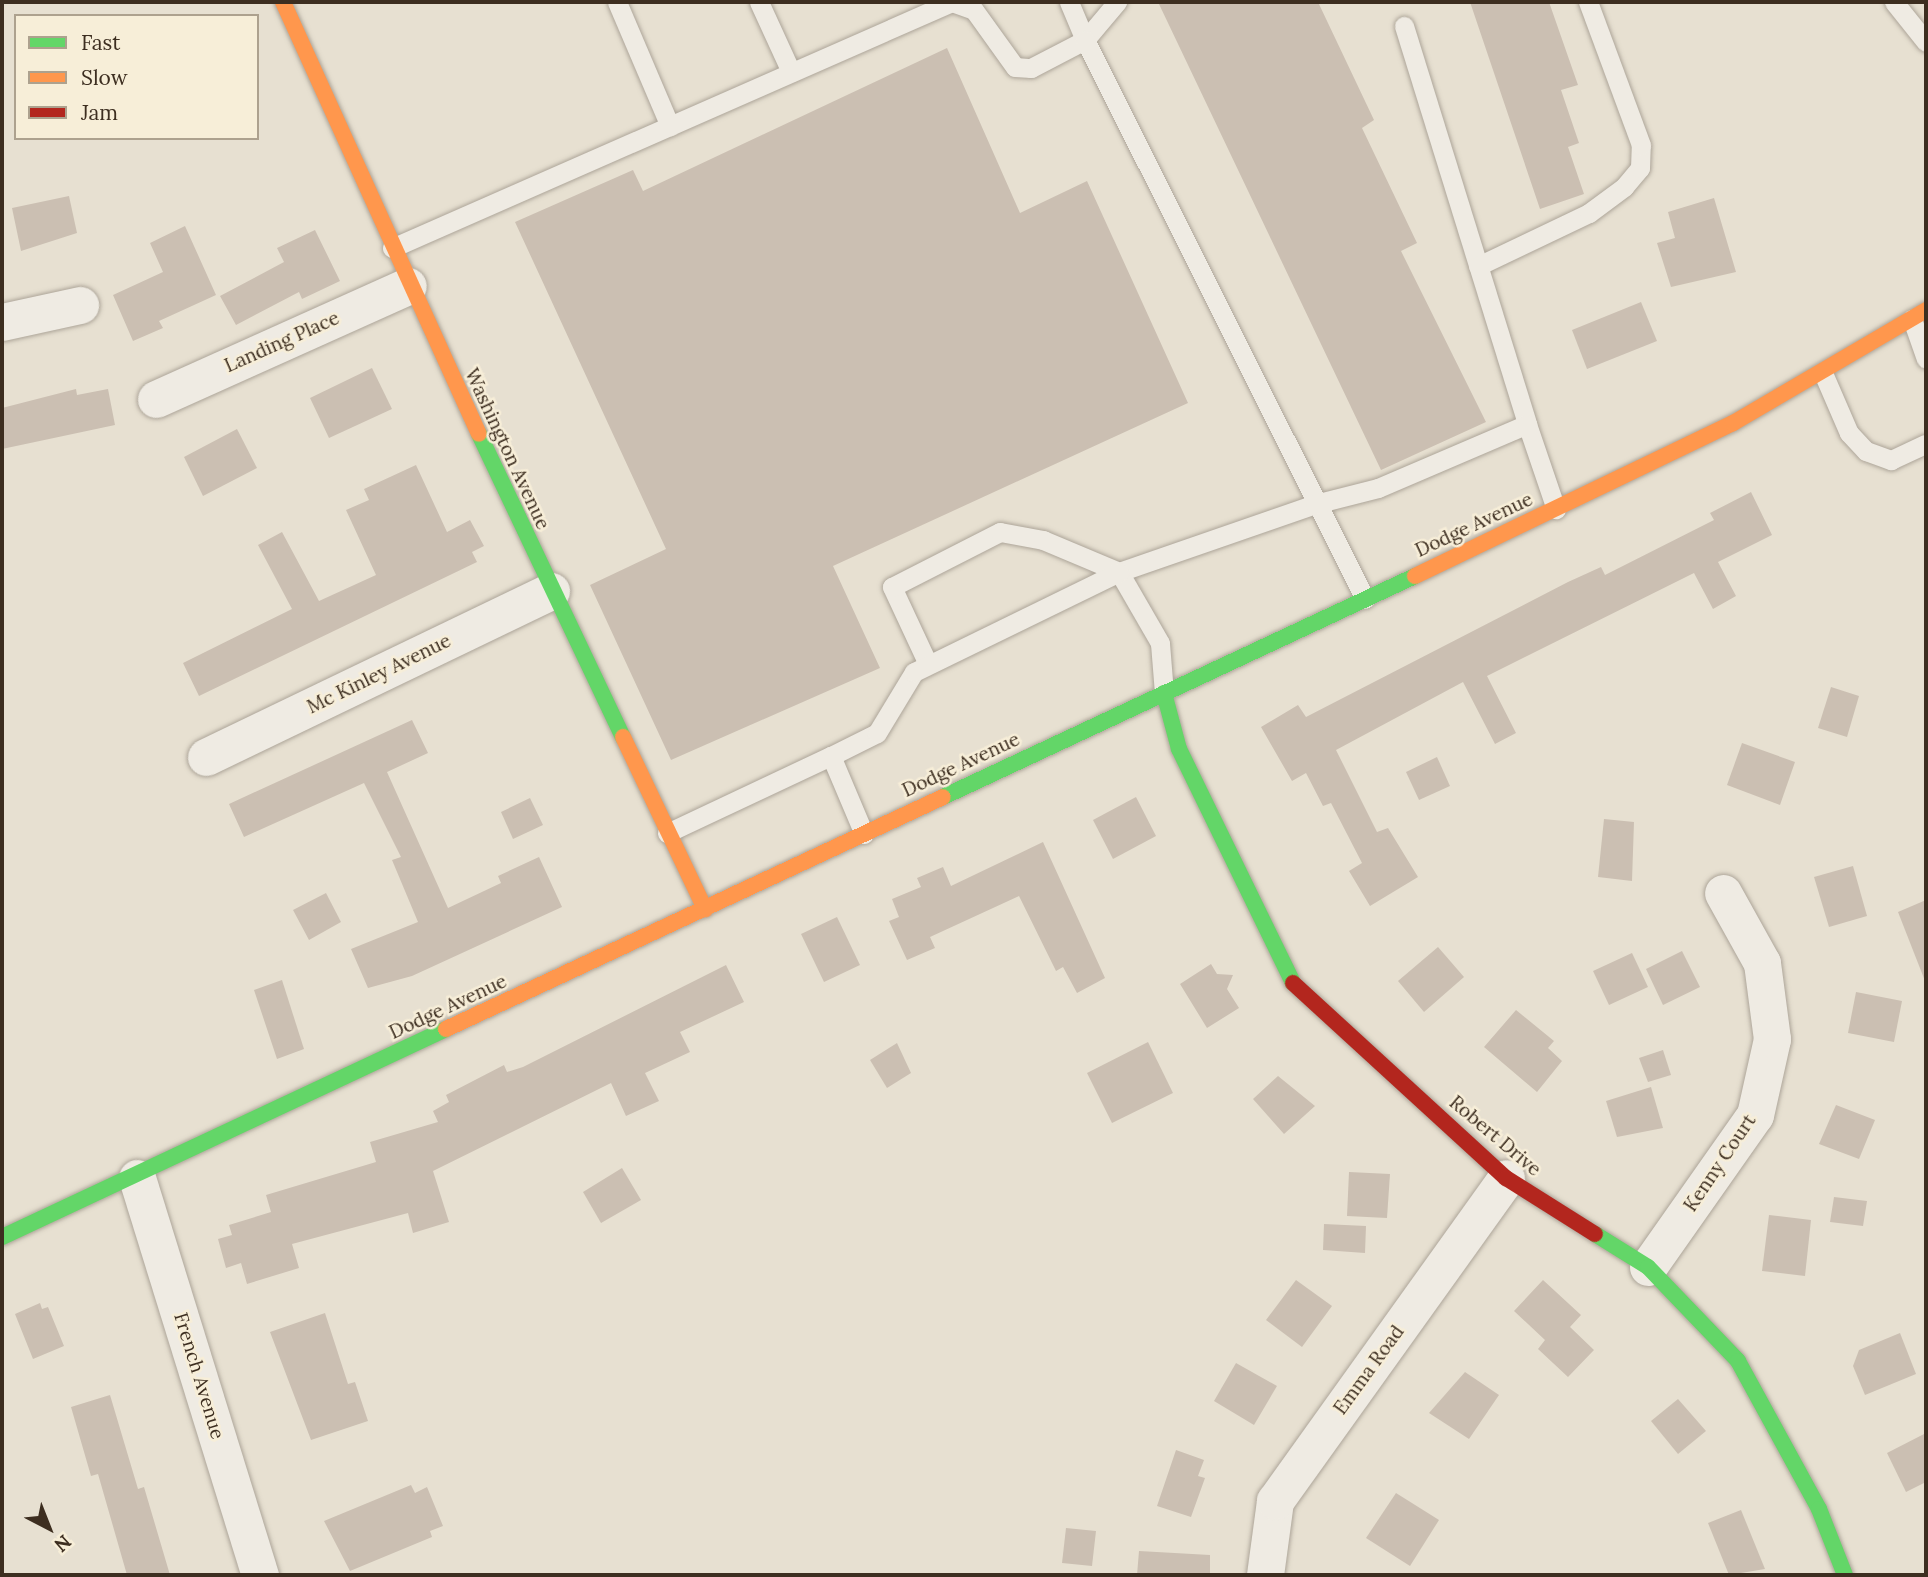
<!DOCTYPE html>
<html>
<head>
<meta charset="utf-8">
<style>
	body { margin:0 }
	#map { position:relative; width:1928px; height:1577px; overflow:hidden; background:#e7e0d1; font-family:Lora,serif }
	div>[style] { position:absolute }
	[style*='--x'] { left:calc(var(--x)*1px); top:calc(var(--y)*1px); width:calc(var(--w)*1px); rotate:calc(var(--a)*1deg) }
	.building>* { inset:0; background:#cbbfb2 }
	.roads { filter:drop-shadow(0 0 2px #ada599) drop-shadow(0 0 2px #ada599) }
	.lane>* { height:19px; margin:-9.5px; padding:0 9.5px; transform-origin:9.5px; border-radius:9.5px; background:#efebe3 }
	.street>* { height:37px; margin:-18.5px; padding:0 18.5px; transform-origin:18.5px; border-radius:18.5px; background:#efebe3 }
	.fast>* { height:16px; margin:-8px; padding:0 8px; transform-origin:8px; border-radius:8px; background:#63d668 }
	.slow>* { height:16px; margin:-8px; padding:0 8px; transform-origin:8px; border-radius:8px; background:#ff974d }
	.jam>* { height:16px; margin:-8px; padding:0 8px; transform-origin:8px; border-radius:8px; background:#b3261e }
	span { translate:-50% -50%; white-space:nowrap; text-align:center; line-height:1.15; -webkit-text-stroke:5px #f7eed8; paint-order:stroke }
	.street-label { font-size:19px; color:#3d2e20 }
	.frame { position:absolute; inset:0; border:4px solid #3d2e20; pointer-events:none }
	.legend { position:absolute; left:14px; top:14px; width:245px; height:126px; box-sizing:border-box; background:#f7eed8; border:2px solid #ada18e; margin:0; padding:9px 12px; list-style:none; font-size:21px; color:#3d2e20 }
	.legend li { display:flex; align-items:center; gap:14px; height:35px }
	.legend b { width:35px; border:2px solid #ada18e }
	.north { position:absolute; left:14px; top:1493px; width:70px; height:70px; -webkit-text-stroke:5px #f7eed8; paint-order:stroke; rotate:138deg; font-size:19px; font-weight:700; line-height:28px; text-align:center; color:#3d2e20 }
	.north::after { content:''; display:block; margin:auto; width:24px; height:32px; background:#3d2e20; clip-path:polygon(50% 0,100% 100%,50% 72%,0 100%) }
</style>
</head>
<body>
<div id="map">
	<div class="building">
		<i style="clip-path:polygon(1158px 2px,1318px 2px,1374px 120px,1362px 128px,1417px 243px,1401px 251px,1486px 422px,1381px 470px)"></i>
		<i style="clip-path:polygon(1470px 2px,1549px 2px,1578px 85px,1561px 90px,1579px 143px,1568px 147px,1584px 194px,1540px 209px)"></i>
		<i style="clip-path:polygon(947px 48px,1020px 213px,1087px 181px,1188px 403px,833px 566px,880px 668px,671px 760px,590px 585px,666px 549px,515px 222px,633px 170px,643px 191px)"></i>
		<i style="clip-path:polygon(69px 196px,77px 233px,21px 251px,12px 208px)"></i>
		<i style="clip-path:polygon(1714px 198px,1736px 272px,1671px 287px,1657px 243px,1675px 238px,1668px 212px)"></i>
		<i style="clip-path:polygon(185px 226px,216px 295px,159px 321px,163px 328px,133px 341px,113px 295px,163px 272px,150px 243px)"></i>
		<i style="clip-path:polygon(315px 230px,340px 281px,302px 299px,299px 292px,236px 325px,220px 296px,284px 262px,277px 248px)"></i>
		<i style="clip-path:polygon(1641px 302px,1657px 341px,1587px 369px,1572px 330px)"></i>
		<i style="clip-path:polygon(372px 368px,392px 409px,329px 438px,310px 398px)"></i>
		<i style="clip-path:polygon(76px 389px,77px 395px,108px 389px,115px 425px,2px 449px,2px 408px)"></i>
		<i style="clip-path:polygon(237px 429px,257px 468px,203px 496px,184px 457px)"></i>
		<i style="clip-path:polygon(416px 465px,447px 532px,470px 520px,484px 546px,472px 552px,477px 562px,199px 696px,183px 663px,292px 609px,258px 545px,282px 532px,319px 601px,376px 575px,346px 510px,369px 500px,364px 489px)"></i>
		<i style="clip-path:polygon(1751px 492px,1772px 535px,1718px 562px,1736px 596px,1713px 609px,1694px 573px,1487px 676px,1516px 733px,1495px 744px,1463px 682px,1336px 750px,1377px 832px,1388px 828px,1418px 877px,1370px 906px,1349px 871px,1362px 863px,1331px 803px,1323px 806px,1306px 773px,1292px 781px,1261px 727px,1298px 705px,1306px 717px,1568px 582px,1601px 567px,1605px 575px,1714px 520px,1710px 513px)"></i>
		<i style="clip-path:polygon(1831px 687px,1859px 696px,1847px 737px,1818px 728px)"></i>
		<i style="clip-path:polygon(412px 720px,428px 753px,387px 772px,448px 908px,501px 883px,498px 876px,539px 857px,562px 907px,412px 976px,368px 988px,351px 949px,418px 922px,392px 860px,401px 857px,364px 783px,244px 837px,229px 804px)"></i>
		<i style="clip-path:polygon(1742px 743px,1795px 762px,1780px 805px,1727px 785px)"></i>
		<i style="clip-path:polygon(1437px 757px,1450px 786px,1419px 800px,1406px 772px)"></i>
		<i style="clip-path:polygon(1136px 797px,1156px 836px,1113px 859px,1093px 820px)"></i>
		<i style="clip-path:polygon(530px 798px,543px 825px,513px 839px,501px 812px)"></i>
		<i style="clip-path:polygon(1604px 819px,1634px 822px,1632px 881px,1598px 877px)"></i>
		<i style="clip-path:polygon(1043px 842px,1105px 978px,1077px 993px,1063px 967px,1056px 971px,1019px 896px,930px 937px,935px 948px,907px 960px,889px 921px,899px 917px,892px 899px,921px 887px,917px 878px,943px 867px,951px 886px)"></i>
		<i style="clip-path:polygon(1853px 866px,1867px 916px,1829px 927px,1814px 877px)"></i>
		<i style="clip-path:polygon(326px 893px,341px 922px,309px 940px,293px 910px)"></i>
		<i style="clip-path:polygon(1926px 900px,1926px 980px,1925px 981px,1898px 912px)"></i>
		<i style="clip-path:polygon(837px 917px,860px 965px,824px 982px,801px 934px)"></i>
		<i style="clip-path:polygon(1438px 947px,1464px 977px,1424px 1012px,1398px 981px)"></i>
		<i style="clip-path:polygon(1682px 951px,1700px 987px,1663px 1005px,1646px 969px)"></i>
		<i style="clip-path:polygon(1632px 953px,1648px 987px,1609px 1005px,1593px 971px)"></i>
		<i style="clip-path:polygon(1211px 964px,1217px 974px,1233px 975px,1227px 989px,1239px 1008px,1207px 1028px,1180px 984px)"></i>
		<i style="clip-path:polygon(726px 965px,744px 1002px,680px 1032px,690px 1052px,645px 1073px,659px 1101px,626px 1116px,611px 1083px,433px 1171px,449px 1222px,413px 1233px,408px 1213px,292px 1244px,299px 1268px,247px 1284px,241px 1263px,226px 1268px,218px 1239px,232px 1235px,229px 1225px,271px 1212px,266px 1195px,376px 1162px,370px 1142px,438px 1122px,433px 1111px,449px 1102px,446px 1095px,504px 1065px,507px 1072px,523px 1067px)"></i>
		<i style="clip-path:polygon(282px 980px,304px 1049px,277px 1059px,254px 990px)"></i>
		<i style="clip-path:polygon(1856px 992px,1902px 1001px,1894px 1042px,1848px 1033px)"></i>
		<i style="clip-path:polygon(1516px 1010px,1554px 1041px,1548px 1048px,1562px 1061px,1537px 1092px,1484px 1047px)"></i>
		<i style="clip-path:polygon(1148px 1042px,1173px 1093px,1112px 1123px,1087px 1073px)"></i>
		<i style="clip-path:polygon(897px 1043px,911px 1073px,887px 1088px,870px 1060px)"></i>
		<i style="clip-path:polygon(1663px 1050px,1671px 1075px,1648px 1082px,1639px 1058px)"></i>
		<i style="clip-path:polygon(1278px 1076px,1315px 1106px,1284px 1134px,1253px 1099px)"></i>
		<i style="clip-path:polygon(1651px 1087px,1663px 1128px,1617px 1137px,1606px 1101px)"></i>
		<i style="clip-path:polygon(1836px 1105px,1875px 1120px,1859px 1159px,1819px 1144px)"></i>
		<i style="clip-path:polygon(622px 1168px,641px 1200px,601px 1223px,583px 1192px)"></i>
		<i style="clip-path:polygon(1349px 1172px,1390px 1174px,1387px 1218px,1347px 1216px)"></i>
		<i style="clip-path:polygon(1834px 1197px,1867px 1201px,1863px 1226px,1830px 1222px)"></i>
		<i style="clip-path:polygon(1769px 1215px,1811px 1220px,1805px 1276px,1762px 1271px)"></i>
		<i style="clip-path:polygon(1324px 1224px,1366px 1226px,1365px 1253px,1323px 1250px)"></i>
		<i style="clip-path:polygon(1296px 1280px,1332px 1306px,1302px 1347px,1266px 1320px)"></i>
		<i style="clip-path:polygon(1543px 1280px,1581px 1315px,1570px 1327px,1594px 1350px,1568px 1377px,1538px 1349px,1545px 1340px,1514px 1311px)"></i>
		<i style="clip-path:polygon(40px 1303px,42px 1309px,48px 1307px,64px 1346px,33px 1359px,15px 1314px)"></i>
		<i style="clip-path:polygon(325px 1313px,348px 1384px,355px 1382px,368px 1421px,311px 1440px,270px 1332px)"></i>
		<i style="clip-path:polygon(1900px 1333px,1916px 1374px,1865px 1395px,1853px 1366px,1859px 1350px)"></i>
		<i style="clip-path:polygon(1236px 1363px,1277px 1386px,1254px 1425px,1214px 1401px)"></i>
		<i style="clip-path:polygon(1465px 1372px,1499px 1395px,1469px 1439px,1429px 1413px)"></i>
		<i style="clip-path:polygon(110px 1395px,138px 1489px,144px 1487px,170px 1575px,127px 1575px,98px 1474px,91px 1476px,71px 1407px)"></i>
		<i style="clip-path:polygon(1678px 1399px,1706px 1431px,1678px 1454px,1651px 1421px)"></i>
		<i style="clip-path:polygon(1926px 1433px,1926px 1482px,1906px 1492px,1887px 1453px)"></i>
		<i style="clip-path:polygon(1176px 1450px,1204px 1460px,1198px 1476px,1205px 1478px,1191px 1517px,1157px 1506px)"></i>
		<i style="clip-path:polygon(411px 1485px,415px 1493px,427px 1487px,443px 1526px,430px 1531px,432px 1537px,350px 1571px,324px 1521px)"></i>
		<i style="clip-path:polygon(1396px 1493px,1439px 1520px,1410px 1566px,1366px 1538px)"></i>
		<i style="clip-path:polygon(1741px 1510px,1765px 1569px,1729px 1575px,1708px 1523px)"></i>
		<i style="clip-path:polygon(1066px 1528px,1096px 1531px,1092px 1566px,1062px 1563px)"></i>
		<i style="clip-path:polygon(1139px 1551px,1210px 1555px,1210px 1575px,1137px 1575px)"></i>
	</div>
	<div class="roads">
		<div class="lane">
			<i style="--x:617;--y:2;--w:135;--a:66.9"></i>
			<i style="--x:759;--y:2;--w:77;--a:65.4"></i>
			<i style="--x:1069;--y:2;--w:41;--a:67.2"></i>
			<i style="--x:1085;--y:40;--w:50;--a:-49.9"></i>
			<i style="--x:1894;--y:2;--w:51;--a:51.3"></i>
			<i style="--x:1404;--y:26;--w:417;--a:72.8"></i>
			<i style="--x:392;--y:248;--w:612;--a:-23.72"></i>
			<i style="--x:952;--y:2;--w:23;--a:20"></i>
			<i style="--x:974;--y:10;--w:70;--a:54.3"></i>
			<i style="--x:1015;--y:67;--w:16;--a:4"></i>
			<i style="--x:1031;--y:68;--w:61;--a:-27.4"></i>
			<i style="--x:1085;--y:40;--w:625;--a:63.39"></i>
			<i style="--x:1478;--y:266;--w:123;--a:-25.5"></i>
			<i style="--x:1589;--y:213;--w:44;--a:-36.6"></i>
			<i style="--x:1624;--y:187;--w:25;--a:-50"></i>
			<i style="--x:1640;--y:168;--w:23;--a:-88"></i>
			<i style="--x:1641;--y:145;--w:153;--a:-110.3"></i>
			<i style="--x:1912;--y:319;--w:42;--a:70.7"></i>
			<i style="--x:1823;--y:373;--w:65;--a:66.6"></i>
			<i style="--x:1849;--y:433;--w:25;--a:47"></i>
			<i style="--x:1866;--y:451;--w:27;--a:20"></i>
			<i style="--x:1891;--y:460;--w:38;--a:-25"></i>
			<i style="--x:927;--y:662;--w:83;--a:-115"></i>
			<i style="--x:892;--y:587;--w:121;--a:-27"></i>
			<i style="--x:1000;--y:532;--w:44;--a:10.5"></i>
			<i style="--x:1043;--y:540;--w:82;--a:22.8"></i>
			<i style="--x:1164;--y:693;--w:50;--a:-94.6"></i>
			<i style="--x:1160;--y:643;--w:82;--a:-120"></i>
			<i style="--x:1119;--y:572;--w:207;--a:-19.1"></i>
			<i style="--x:1315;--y:504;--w:65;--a:-14.3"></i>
			<i style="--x:1378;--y:488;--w:162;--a:-23.2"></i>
			<i style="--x:1527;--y:424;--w:90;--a:71.2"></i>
			<i style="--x:667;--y:833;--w:181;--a:-25.2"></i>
			<i style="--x:864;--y:834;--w:85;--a:-112.9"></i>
			<i style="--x:831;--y:756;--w:51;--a:-26.6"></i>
			<i style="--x:877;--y:733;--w:71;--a:-58.8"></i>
			<i style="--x:914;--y:672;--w:228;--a:-26"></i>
		</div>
		<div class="street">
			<i style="--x:2;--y:322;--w:80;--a:-12.3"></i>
			<i style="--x:156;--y:399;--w:276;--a:-24.2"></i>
			<i style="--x:206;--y:757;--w:383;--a:-25.7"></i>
			<i style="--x:137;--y:1178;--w:416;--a:72.8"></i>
			<i style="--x:1648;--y:1267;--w:186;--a:-54.9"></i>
			<i style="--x:1755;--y:1115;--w:78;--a:-77.4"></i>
			<i style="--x:1772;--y:1039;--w:77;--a:-97.5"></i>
			<i style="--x:1762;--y:963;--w:80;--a:-119.1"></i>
			<i style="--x:1265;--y:1575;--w:75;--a:-82.3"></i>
			<i style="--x:1275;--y:1501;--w:397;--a:-54.4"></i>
		</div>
		<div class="fast">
			<i style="--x:479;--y:434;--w:335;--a:64.6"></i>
			<i style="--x:1164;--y:693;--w:58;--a:75"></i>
			<i style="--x:1179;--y:749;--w:260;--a:64"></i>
			<i style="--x:943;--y:797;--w:521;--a:-25.09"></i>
			<i style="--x:1595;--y:1234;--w:62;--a:31.9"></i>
			<i style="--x:1648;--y:1267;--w:130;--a:46.2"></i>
			<i style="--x:1738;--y:1361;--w:169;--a:61.3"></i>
			<i style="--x:1819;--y:1509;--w:71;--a:68.5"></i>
			<i style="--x:2;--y:1237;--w:490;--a:-25.1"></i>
		</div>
		<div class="slow">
			<i style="--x:283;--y:2;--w:474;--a:65.6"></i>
			<i style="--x:1415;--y:576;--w:353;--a:-25.7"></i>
			<i style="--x:1733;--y:423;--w:224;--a:-30.3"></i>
			<i style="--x:623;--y:737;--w:191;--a:64.5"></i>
			<i style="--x:446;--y:1029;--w:548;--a:-25.02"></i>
		</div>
		<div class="jam">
			<i style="--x:1293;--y:983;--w:289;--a:42.5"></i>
			<i style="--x:1506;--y:1178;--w:105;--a:32.2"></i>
		</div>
	</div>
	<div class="street-label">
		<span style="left:282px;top:342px;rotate:-24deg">Landing Place</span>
		<span style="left:507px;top:449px;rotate:65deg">Washington Avenue</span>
		<span style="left:1474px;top:525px;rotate:-25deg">Dodge Avenue</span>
		<span style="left:379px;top:674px;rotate:-26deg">Mc Kinley Avenue</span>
		<span style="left:961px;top:765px;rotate:-25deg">Dodge Avenue</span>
		<span style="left:448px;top:1007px;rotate:-25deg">Dodge Avenue</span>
		<span style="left:1495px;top:1136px;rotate:40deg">Robert Drive</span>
		<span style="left:1720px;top:1163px;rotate:-56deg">Kenny Court</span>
		<span style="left:1369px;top:1370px;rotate:-54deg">Emma Road</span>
		<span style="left:199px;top:1376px;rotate:73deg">French Avenue</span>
	</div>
	<div class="frame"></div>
	<ul class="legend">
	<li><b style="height:9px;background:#63d668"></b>Fast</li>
	<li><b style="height:9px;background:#ff974d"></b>Slow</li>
	<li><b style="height:9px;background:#b3261e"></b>Jam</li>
	</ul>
	<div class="north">N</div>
</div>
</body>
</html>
